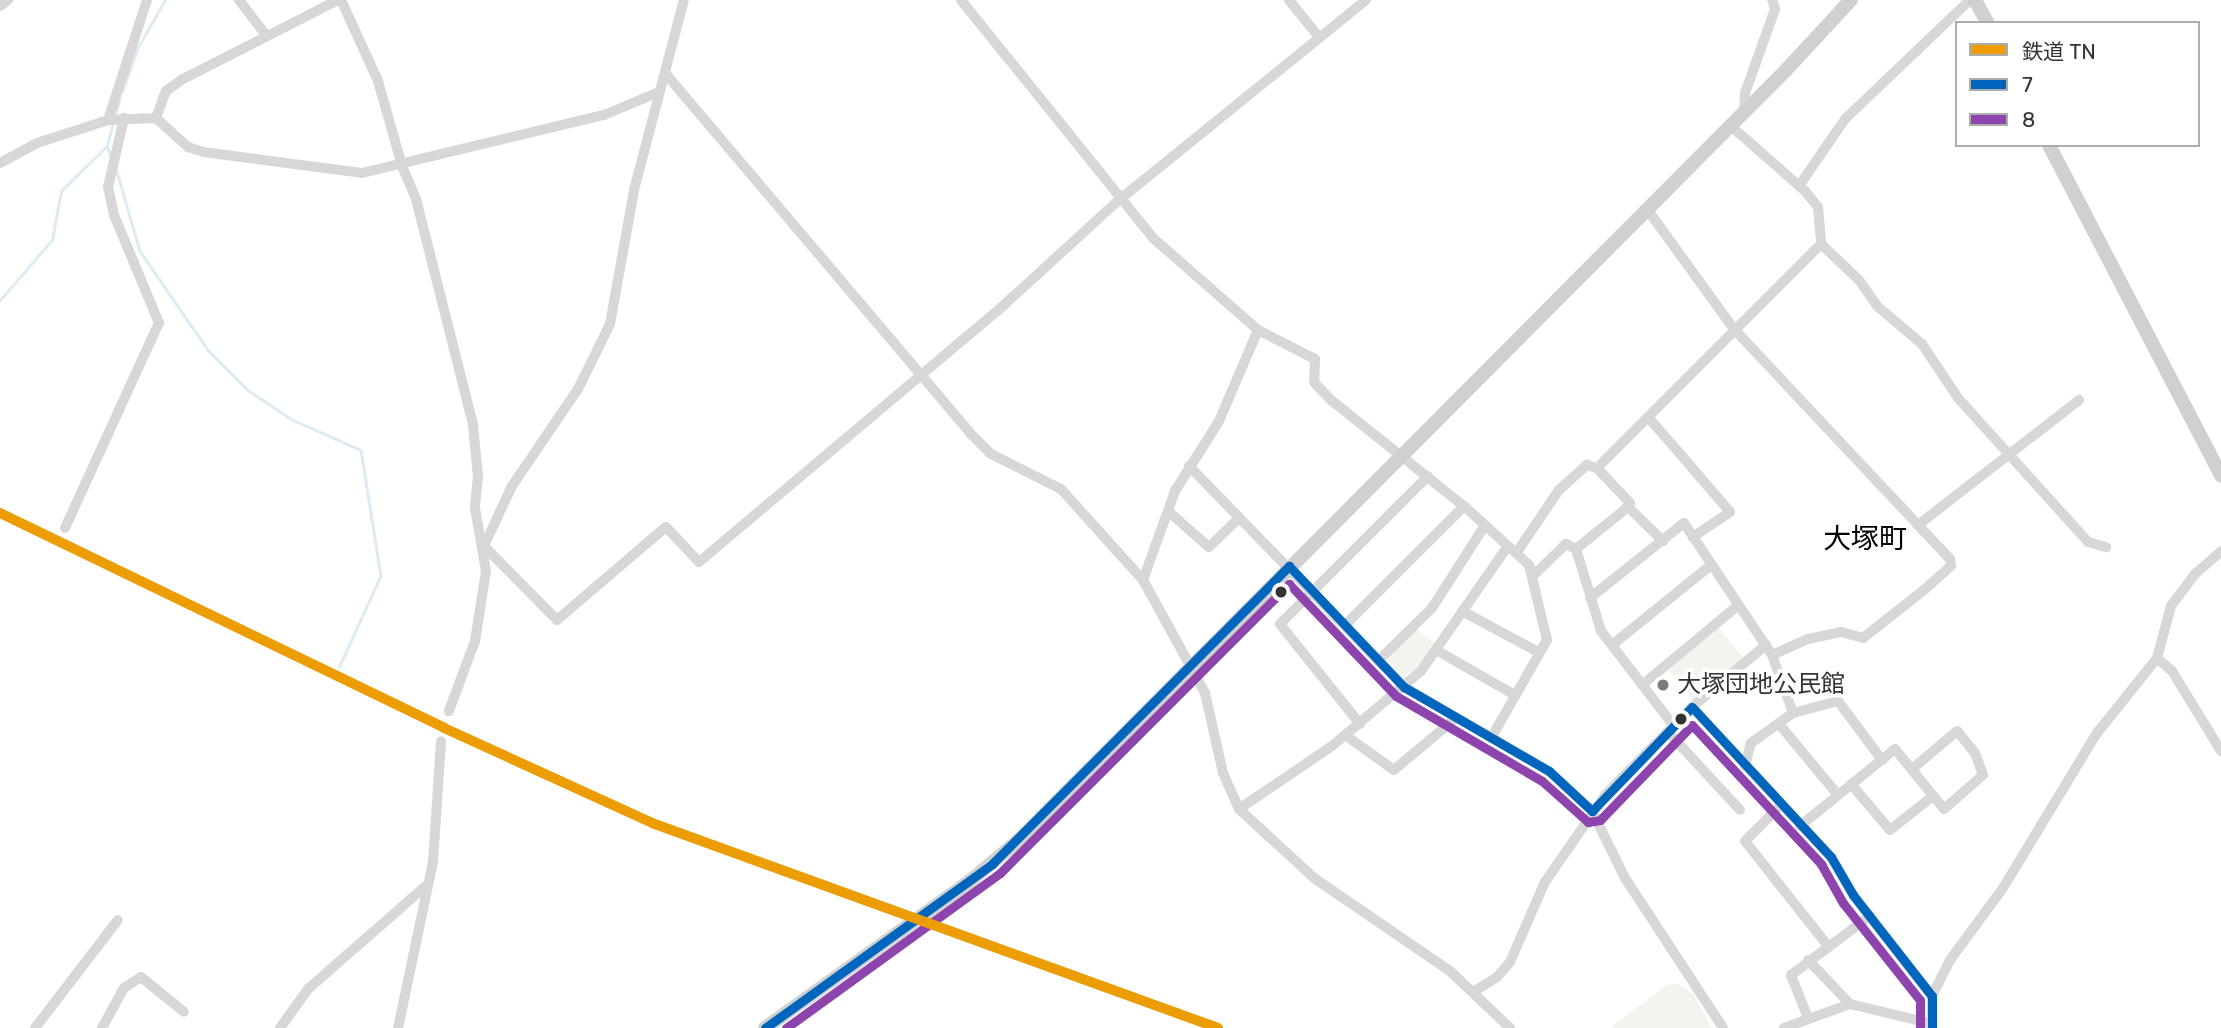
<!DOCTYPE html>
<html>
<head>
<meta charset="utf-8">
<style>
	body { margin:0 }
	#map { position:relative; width:2221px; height:1028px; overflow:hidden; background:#fff; font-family:Rubik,"Noto Sans JP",sans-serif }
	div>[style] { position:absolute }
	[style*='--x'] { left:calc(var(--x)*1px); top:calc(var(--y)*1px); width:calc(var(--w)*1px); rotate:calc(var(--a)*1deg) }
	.green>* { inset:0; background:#f1f5ed }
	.stream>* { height:2.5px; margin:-1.25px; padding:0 1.25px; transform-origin:1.25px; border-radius:1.25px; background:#ddebf3 }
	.street>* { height:10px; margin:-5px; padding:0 5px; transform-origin:5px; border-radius:5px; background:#d7d7d7 }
	.secondary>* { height:14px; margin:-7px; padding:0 7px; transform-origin:7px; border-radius:7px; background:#d0d0d0 }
	.bus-1>* { height:9px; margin:-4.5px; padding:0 4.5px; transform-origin:4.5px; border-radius:4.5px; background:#0065bd }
	.bus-2>* { height:9px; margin:-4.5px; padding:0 4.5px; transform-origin:4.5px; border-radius:4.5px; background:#8e44ad }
	.rail-1>* { height:10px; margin:-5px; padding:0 5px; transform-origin:5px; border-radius:5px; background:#eb9d03 }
	.dots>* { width:19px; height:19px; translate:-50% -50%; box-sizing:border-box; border:4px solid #fff; border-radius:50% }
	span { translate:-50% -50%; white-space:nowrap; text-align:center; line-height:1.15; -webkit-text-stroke:7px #fff; paint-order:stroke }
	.poi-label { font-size:24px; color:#333 }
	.left { translate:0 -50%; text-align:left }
	.quarter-label { font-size:28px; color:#000 }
	.legend { position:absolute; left:1955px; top:21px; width:245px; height:126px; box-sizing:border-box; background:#fff; border:2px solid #adadad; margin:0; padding:9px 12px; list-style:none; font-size:21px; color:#333 }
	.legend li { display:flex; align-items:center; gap:14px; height:35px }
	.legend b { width:35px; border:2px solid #adadad }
</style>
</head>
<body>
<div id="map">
	<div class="green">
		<i style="clip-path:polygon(1718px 627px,1744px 658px,1693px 701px,1668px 670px)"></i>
		<i style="clip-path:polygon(1416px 629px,1436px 644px,1418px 668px,1401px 678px,1388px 664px,1389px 657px)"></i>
		<i style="clip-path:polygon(1679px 984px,1694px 995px,1712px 1028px,1610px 1028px,1667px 985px)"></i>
	</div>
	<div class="stream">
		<i style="--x:122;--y:92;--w:48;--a:-70.4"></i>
		<i style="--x:138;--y:47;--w:54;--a:-60.1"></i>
		<i style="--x:115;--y:115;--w:18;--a:-74"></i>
		<i style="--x:107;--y:146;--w:11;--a:68"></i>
		<i style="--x:116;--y:168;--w:86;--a:73.9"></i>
		<i style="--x:140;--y:251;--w:120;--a:55.5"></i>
		<i style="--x:208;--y:350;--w:57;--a:45"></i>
		<i style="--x:248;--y:390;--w:54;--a:33.7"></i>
		<i style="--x:293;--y:420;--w:74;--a:23.8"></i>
		<i style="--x:361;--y:450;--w:128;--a:81"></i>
		<i style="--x:381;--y:576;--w:99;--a:114.5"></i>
		<i style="--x:0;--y:300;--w:79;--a:-49.1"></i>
		<i style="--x:52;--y:240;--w:50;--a:-79.6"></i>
		<i style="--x:61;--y:191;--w:64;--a:-44.4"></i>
		<i style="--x:107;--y:146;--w:25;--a:-76"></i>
	</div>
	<div class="street">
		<i style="--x:239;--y:0;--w:44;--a:52.4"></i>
		<i style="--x:341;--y:0;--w:89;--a:65.4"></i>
		<i style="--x:378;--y:81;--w:88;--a:74.2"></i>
		<i style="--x:402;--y:166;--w:36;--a:67"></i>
		<i style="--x:416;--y:199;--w:233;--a:75.8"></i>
		<i style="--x:473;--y:425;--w:52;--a:84.5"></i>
		<i style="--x:478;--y:477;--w:31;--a:96"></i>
		<i style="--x:475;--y:508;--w:64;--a:80.1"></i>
		<i style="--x:486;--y:571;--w:71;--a:98.9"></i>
		<i style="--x:475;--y:641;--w:75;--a:110.4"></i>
		<i style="--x:961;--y:0;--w:306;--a:51.1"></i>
		<i style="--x:1153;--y:238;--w:140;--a:41.2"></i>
		<i style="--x:1258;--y:330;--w:64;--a:27"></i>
		<i style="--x:1315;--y:359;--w:23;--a:92"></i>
		<i style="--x:1314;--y:382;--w:25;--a:47"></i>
		<i style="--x:1331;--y:400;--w:170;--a:38.6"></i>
		<i style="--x:1464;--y:506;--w:88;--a:42.2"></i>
		<i style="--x:1529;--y:565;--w:77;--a:76.5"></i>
		<i style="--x:1547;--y:640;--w:113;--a:119.7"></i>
		<i style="--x:1289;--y:0;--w:48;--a:51"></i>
		<i style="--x:0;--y:6;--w:10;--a:-37"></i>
		<i style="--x:665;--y:73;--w:470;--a:49.7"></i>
		<i style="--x:969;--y:432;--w:31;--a:45"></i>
		<i style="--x:991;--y:454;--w:78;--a:26.6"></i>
		<i style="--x:1061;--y:489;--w:122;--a:48"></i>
		<i style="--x:1143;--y:580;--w:129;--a:61.2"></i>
		<i style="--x:1205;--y:693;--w:82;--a:77.3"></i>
		<i style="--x:1223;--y:773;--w:39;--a:66"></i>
		<i style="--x:1239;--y:809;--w:102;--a:42.6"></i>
		<i style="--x:1314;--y:878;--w:165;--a:34.4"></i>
		<i style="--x:1450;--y:971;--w:83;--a:43.5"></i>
		<i style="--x:1744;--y:112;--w:19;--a:-87"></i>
		<i style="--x:1745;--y:93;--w:89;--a:-70.3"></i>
		<i style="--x:1775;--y:9;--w:9;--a:-108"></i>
		<i style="--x:156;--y:118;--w:29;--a:-70"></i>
		<i style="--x:166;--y:91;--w:19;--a:-36"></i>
		<i style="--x:181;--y:80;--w:176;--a:-27"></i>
		<i style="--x:108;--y:120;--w:126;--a:-72"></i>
		<i style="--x:1731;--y:126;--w:98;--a:41.3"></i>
		<i style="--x:1805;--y:191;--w:21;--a:51"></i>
		<i style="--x:1818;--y:207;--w:37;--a:85"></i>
		<i style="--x:1821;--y:244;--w:52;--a:43.5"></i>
		<i style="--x:1859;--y:280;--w:32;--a:55"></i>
		<i style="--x:1877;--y:306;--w:59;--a:40.2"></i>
		<i style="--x:1922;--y:344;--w:65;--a:56.3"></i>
		<i style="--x:1958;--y:398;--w:194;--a:47.9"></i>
		<i style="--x:2088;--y:542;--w:19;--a:16"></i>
		<i style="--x:0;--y:163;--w:42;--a:-28.4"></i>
		<i style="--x:37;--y:143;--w:75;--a:-17.9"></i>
		<i style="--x:108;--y:120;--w:48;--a:-2.4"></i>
		<i style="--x:156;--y:118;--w:43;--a:42.2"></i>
		<i style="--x:188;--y:147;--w:16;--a:18"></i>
		<i style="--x:203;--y:152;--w:160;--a:7.5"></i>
		<i style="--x:362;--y:173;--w:249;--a:-13.5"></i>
		<i style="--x:604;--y:115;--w:60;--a:-22.7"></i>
		<i style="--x:1799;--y:186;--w:81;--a:-55.5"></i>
		<i style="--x:1845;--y:119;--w:173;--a:-43.6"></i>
		<i style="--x:1647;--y:209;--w:148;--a:54.1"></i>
		<i style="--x:1734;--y:329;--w:269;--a:46.8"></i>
		<i style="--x:1918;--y:525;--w:204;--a:-37.8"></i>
		<i style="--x:1649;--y:418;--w:124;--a:49.2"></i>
		<i style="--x:1730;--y:512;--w:45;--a:146"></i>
		<i style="--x:1189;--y:466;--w:308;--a:45.8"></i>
		<i style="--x:1404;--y:687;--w:168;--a:30.1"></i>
		<i style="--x:1549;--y:771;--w:59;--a:42.9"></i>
		<i style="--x:1592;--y:811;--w:75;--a:63.8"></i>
		<i style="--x:1625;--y:878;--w:179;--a:56.8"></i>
		<i style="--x:1597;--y:468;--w:48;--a:46.7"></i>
		<i style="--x:1630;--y:503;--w:4;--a:117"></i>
		<i style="--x:1169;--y:512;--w:53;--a:41.2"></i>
		<i style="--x:1209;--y:547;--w:42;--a:-44"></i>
		<i style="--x:65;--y:528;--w:226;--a:-65.4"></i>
		<i style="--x:159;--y:323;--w:117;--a:-112.6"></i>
		<i style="--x:114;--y:215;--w:29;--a:-102"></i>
		<i style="--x:108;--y:187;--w:71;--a:-76.9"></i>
		<i style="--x:484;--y:546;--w:104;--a:45.4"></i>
		<i style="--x:557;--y:620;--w:143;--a:-40.5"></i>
		<i style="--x:666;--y:527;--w:48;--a:46.7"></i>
		<i style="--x:699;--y:562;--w:400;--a:-40.1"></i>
		<i style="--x:1005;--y:304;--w:154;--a:-42.4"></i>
		<i style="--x:1119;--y:200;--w:318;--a:-39"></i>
		<i style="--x:484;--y:546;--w:66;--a:-65"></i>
		<i style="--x:512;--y:486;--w:117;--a:-55.8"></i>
		<i style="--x:578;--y:389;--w:72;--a:-63.8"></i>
		<i style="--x:610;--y:324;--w:136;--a:-79.8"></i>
		<i style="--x:634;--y:190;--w:196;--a:-75.3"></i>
		<i style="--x:1576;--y:549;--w:67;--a:-38.9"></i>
		<i style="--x:1628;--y:507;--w:49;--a:44.2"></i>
		<i style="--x:1517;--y:552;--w:75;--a:-55.9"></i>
		<i style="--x:1559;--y:490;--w:38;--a:-42"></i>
		<i style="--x:1587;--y:465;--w:10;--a:17"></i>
		<i style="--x:1597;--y:468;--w:317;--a:-45"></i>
		<i style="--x:1534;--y:575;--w:45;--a:-44.1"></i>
		<i style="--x:1566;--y:544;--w:11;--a:27"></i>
		<i style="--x:1576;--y:549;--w:86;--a:73"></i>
		<i style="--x:1601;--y:631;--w:120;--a:52.5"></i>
		<i style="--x:1143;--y:580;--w:95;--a:-70.2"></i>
		<i style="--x:1175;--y:491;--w:83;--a:-57.8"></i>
		<i style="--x:1219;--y:421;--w:99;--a:-66.8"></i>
		<i style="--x:1590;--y:598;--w:120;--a:-38.6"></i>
		<i style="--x:1684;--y:523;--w:159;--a:56.3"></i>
		<i style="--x:1772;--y:655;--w:62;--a:70.1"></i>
		<i style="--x:1793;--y:713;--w:52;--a:144.5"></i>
		<i style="--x:1751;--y:743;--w:24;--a:105"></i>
		<i style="--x:1462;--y:611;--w:86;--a:28.3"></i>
		<i style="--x:1345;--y:625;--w:168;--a:-45"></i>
		<i style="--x:1612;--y:645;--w:127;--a:-38.9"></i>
		<i style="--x:1436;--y:650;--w:91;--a:29.7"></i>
		<i style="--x:1772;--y:655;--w:39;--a:-24"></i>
		<i style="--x:1808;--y:639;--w:34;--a:-12"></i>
		<i style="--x:1841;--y:632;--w:23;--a:15"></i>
		<i style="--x:1863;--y:638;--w:78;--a:-38.2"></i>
		<i style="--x:1924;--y:590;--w:36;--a:-42"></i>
		<i style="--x:1951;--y:566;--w:7;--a:-98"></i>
		<i style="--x:1950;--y:559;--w:47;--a:-133.3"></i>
		<i style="--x:2157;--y:658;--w:20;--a:41"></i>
		<i style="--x:2172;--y:671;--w:94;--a:58.5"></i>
		<i style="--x:1378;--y:661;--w:76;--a:-44.5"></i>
		<i style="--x:1432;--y:608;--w:98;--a:-57.4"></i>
		<i style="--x:1642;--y:685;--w:124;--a:-39.7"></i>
		<i style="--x:1692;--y:707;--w:205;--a:47.2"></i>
		<i style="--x:1831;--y:857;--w:44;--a:59.9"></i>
		<i style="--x:1853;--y:895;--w:128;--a:52"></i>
		<i style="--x:1793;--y:713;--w:47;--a:-14.9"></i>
		<i style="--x:1838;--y:701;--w:74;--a:53.3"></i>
		<i style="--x:1360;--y:724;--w:128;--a:-128.7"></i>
		<i style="--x:1280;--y:624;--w:209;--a:-45"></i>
		<i style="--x:1779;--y:724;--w:92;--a:50.3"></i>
		<i style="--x:1668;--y:732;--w:106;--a:47.3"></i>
		<i style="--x:1345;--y:735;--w:60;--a:35.5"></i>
		<i style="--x:1394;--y:770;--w:82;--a:-40.1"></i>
		<i style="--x:1851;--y:784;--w:60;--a:49.7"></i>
		<i style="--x:1890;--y:830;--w:55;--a:-38.3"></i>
		<i style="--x:1780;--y:806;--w:49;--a:135"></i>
		<i style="--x:1745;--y:841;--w:134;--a:51.7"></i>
		<i style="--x:1239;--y:809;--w:112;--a:-34.1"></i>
		<i style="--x:1332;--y:746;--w:116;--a:-40.1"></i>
		<i style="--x:1421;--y:671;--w:152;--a:-55.2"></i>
		<i style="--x:1800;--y:826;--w:122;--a:-39"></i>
		<i style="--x:1895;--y:749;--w:77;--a:50.8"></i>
		<i style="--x:1944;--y:809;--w:52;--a:-41.1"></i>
		<i style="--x:1983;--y:775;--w:23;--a:-110"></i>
		<i style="--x:1975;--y:753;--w:28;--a:-129"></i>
		<i style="--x:1957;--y:731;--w:59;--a:139.8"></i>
		<i style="--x:1808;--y:960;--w:61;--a:46.3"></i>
		<i style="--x:1473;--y:992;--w:28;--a:-32"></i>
		<i style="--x:1497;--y:977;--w:20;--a:-49"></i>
		<i style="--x:1510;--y:962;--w:87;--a:-66.4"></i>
		<i style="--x:1545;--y:882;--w:107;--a:-55.3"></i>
		<i style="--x:1606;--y:794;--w:122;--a:-45.3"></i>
		<i style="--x:1692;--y:707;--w:97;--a:-40"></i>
		<i style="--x:1808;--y:1018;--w:46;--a:-111.6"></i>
		<i style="--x:1791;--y:975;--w:99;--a:-36.8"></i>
		<i style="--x:35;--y:1028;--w:136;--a:-52.5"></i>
		<i style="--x:102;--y:1028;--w:46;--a:-61.2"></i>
		<i style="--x:124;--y:988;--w:20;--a:-33"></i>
		<i style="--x:141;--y:977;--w:55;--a:39.1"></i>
		<i style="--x:280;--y:1028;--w:48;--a:-54.3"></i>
		<i style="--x:308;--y:989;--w:158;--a:-41.2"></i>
		<i style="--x:398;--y:1028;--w:170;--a:-78.1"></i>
		<i style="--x:433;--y:862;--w:121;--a:-86.2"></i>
		<i style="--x:1784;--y:1028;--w:70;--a:-20"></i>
		<i style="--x:1850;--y:1004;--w:81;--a:13.5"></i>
		<i style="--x:1932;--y:1028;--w:32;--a:-90"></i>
		<i style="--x:1932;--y:996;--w:40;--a:-63.4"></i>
		<i style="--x:1950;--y:960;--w:89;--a:-53.6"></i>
		<i style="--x:2003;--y:888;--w:181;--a:-58.8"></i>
		<i style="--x:2097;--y:733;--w:96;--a:-51.3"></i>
		<i style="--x:2157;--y:658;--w:54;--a:-74.9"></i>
		<i style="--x:2171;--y:606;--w:40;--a:-53"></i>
		<i style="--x:2195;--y:574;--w:35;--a:-41"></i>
	</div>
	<div class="secondary">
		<i style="--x:1975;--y:0;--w:26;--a:61"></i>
		<i style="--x:2049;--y:145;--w:373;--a:62.5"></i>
		<i style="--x:765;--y:1028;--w:252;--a:-35.6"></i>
		<i style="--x:970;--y:881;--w:64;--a:-39.9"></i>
		<i style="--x:1019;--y:840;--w:1088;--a:-45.11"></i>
		<i style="--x:1787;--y:69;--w:94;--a:-47.2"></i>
	</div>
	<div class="bus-1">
		<i style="--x:1289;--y:566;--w:167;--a:46.5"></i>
		<i style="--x:1404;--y:687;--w:168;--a:30.1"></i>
		<i style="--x:1549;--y:771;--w:59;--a:42.9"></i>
		<i style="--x:1692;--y:707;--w:205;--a:47.2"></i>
		<i style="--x:1831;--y:857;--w:44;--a:59.9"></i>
		<i style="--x:1853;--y:895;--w:128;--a:52"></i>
		<i style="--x:1932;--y:996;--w:32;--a:90"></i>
		<i style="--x:1592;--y:811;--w:144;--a:-46.1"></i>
		<i style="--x:765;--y:1028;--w:280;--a:-35.8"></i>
		<i style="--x:992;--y:864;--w:421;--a:-45.1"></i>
	</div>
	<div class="bus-2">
		<i style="--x:786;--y:1028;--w:264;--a:-35.9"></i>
		<i style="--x:1000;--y:873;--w:409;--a:-45"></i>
		<i style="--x:1289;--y:584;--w:155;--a:46.3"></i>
		<i style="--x:1396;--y:696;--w:169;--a:30.2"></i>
		<i style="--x:1542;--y:781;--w:62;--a:41.7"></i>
		<i style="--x:1588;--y:822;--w:12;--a:-9"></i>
		<i style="--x:1600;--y:820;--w:132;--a:-45.9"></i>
		<i style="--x:1692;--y:725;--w:190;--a:47.1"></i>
		<i style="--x:1821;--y:864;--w:45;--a:60.6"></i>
		<i style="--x:1843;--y:903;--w:124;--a:51.6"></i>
		<i style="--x:1920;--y:1000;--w:28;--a:90"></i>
	</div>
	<div class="rail-1">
		<i style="--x:0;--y:513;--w:493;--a:25.8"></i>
		<i style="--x:444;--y:728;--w:229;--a:24.5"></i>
		<i style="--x:652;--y:823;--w:602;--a:19.91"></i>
	</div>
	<div class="dots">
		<i style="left:1281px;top:592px;background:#333"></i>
		<i style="left:1663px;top:685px;background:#7a7a7a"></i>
		<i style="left:1681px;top:719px;background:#333"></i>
	</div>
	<div class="poi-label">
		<span class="left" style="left:1677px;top:685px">大塚団地公民館</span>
	</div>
	<div class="quarter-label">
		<span style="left:1865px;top:539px">大塚町</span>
	</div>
	<ul class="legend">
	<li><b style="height:9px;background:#eb9d03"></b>鉄道 TN</li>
	<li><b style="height:9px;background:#0065bd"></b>7</li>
	<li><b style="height:9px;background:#8e44ad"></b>8</li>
	</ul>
</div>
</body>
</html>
